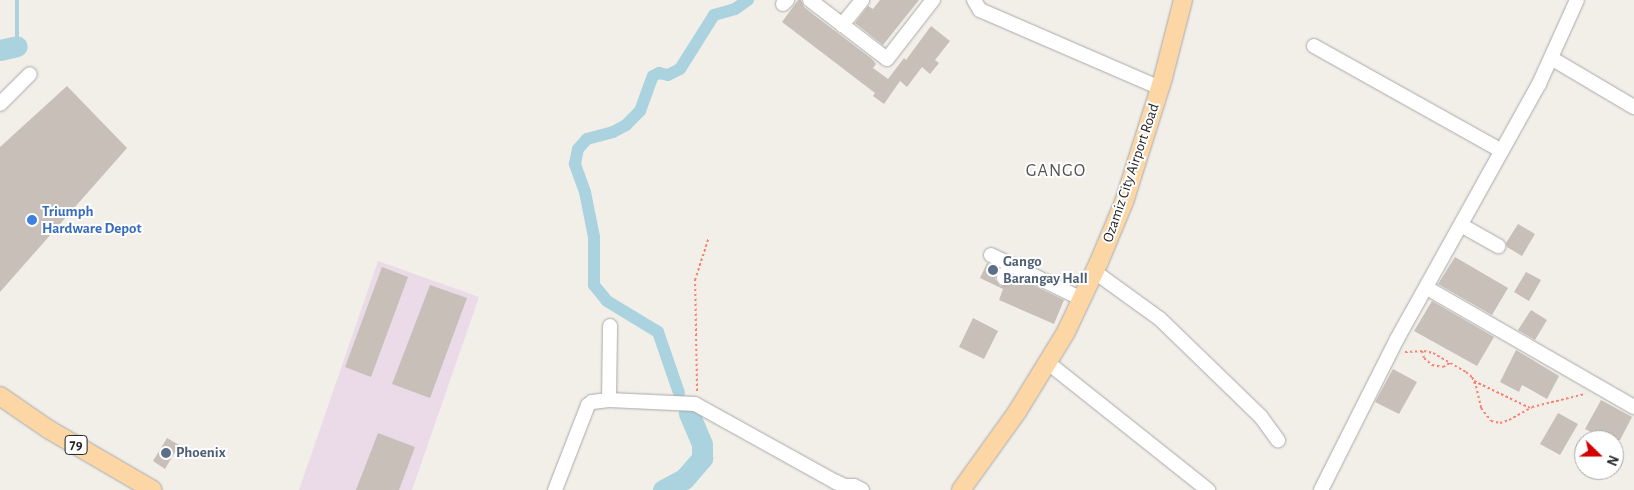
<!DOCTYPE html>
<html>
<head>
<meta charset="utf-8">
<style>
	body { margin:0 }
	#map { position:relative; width:1634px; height:490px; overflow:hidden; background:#f2efe9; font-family:"Alegreya Sans",sans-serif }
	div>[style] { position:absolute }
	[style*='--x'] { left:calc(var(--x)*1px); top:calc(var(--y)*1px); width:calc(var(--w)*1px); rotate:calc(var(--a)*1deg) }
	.industrial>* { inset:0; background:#ebdbe8 }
	.stream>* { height:4px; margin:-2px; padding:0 2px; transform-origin:2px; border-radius:2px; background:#aad3df }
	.canal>* { height:12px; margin:-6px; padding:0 6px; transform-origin:6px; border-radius:6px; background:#aad3df }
	.river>* { height:21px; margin:-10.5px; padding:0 10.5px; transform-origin:10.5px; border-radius:10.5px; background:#aad3df }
	.building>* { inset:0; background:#c7bfb8 }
	.path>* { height:2px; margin-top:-1px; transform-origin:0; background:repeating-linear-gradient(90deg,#fa8072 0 2.5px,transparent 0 5px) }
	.roads { filter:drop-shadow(0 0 1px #a9a9a9) drop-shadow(0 0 1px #a9a9a9) }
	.minor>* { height:14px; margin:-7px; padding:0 7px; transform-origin:7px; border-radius:7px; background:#fff }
	.major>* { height:18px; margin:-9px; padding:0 9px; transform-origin:9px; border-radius:9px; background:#fcd6a4 }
	.dots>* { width:14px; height:14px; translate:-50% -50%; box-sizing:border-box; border:2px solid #fff; border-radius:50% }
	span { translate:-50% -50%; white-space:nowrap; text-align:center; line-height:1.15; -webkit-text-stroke:4px #fff; paint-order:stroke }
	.shield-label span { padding:1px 4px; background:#fff; border:1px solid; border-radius:4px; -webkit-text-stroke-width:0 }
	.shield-label { font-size:14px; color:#222; font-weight:700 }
	.street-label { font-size:15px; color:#222 }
	.shop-label { font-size:15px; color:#366cbe; font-weight:700 }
	.left { translate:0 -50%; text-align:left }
	.service-label { font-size:15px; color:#4e5e75; font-weight:700 }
	.quarter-label { font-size:18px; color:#555; letter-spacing:1px }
	.north { position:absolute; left:1574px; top:430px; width:50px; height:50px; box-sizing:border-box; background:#fff; border:1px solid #a7a7a7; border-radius:50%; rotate:112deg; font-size:14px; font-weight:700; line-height:20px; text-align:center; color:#222 }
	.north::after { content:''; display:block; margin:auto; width:18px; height:22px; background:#d40000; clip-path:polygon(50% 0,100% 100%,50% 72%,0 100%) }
</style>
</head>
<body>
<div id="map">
	<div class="industrial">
		<i style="clip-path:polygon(378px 261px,479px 297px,412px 490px,299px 490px)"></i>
	</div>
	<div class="stream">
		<i style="--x:17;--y:0;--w:46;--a:90"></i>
	</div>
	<div class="canal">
		<i style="--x:679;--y:393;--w:65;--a:-109"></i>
		<i style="--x:658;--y:332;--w:60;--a:-148.7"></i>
		<i style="--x:607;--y:301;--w:21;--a:-129"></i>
		<i style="--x:594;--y:285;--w:48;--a:-90"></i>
		<i style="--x:594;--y:237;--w:46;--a:-101.3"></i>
		<i style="--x:585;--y:192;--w:30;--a:-110"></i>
		<i style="--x:575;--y:164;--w:15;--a:-79"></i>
		<i style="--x:578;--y:149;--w:13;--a:-48"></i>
		<i style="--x:587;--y:139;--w:27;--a:-15"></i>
		<i style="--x:613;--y:132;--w:15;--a:-28"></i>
		<i style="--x:626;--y:125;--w:20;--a:-45"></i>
		<i style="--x:640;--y:111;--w:37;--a:-70"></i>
		<i style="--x:653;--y:76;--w:7;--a:-27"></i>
		<i style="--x:659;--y:73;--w:9;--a:13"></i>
		<i style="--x:668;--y:75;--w:13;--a:-27"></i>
		<i style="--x:680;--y:69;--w:64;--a:-57.8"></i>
		<i style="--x:714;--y:15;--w:22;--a:-16"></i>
		<i style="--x:735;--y:9;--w:16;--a:-35"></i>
	</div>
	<div class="river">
		<i style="--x:0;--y:50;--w:17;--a:-13"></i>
		<i style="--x:663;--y:490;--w:24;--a:-28"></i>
		<i style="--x:684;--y:479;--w:28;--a:-49"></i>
		<i style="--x:702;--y:458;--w:14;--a:-90"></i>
		<i style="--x:702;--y:444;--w:34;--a:-113"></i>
	</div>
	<div class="building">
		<i style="clip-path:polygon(798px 0,801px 0,804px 7px,814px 15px,872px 59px,876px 64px,873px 68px,888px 79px,904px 58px,906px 60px,931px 26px,950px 41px,935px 60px,939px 63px,930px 74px,922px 67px,907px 87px,900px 81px,884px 104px,873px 96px,875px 93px,782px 22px)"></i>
		<i style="clip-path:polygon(880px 0,919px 0,883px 45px,855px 23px,868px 6px,873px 9px)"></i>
		<i style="clip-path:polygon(67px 86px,127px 148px,0 292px,0 147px)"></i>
		<i style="clip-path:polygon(1518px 224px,1535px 234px,1522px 256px,1507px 247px,1506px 243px)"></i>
		<i style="clip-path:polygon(1455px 257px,1508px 288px,1492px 315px,1438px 284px)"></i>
		<i style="clip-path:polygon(987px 263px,999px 268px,995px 279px,1000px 286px,1009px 285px,1014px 276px,1064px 300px,1054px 324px,999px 300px,1003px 289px,980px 278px)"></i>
		<i style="clip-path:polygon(382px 267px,408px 277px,371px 377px,345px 367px)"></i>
		<i style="clip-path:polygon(1526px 272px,1541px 280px,1529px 301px,1514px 292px)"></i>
		<i style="clip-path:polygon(430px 285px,467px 298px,430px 398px,392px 384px)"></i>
		<i style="clip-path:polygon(1432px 301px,1494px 337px,1477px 366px,1414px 331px)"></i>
		<i style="clip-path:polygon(1531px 310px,1547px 320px,1535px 340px,1518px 330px)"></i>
		<i style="clip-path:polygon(973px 318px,998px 331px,984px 359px,959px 347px)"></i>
		<i style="clip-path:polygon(1516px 350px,1559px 376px,1547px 399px,1522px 385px,1519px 392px,1500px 382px)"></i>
		<i style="clip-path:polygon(1393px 369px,1417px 382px,1399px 414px,1375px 402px)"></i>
		<i style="clip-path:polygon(1601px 400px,1632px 417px,1620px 440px,1606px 440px,1585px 429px)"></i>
		<i style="clip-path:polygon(1558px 413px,1578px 424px,1560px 455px,1540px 444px)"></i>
		<i style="clip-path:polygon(378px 433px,415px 447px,399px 490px,356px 490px)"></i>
		<i style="clip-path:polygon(167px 438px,179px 445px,165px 469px,153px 461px)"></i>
	</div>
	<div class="path">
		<i style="--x:1422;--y:351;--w:7;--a:74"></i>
		<i style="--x:1424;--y:358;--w:11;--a:41"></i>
		<i style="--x:1432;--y:365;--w:11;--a:10"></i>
		<i style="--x:1443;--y:367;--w:8;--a:-30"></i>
		<i style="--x:1405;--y:352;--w:19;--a:-3"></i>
		<i style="--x:1424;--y:351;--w:9;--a:13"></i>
		<i style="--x:1433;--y:353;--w:38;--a:30"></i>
		<i style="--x:1466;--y:372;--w:8;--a:40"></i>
		<i style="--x:1472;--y:377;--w:10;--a:66"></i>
		<i style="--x:1476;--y:386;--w:23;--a:77"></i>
		<i style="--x:1481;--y:408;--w:16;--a:52"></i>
		<i style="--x:1491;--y:421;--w:9;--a:13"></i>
		<i style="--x:1500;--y:423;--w:9;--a:-18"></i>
		<i style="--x:1509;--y:420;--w:26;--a:-29"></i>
		<i style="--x:1532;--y:407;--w:55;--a:-13.8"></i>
		<i style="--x:1474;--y:381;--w:62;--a:25.7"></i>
		<i style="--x:697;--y:391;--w:111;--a:-91"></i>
		<i style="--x:695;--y:280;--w:45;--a:-72"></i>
	</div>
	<div class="roads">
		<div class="minor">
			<i style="--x:810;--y:0;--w:97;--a:37.5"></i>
			<i style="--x:887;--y:59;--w:75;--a:-52.1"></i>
			<i style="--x:974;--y:0;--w:12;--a:59"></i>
			<i style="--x:980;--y:10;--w:196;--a:23.4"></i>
			<i style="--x:783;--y:4;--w:6;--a:-45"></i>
			<i style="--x:842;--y:25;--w:32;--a:-51"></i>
			<i style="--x:1314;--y:46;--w:215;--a:29.2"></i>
			<i style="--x:1551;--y:58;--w:96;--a:30.6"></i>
			<i style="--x:0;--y:104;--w:42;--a:-45"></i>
			<i style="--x:1461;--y:225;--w:43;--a:29.6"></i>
			<i style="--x:991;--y:255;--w:101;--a:25.8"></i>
			<i style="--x:1095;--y:272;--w:80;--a:35.9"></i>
			<i style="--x:1160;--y:319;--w:141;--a:44.1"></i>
			<i style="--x:1261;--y:417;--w:29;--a:54"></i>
			<i style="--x:1004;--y:278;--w:15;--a:-67"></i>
			<i style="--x:1427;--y:288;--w:239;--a:29.9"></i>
			<i style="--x:1047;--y:362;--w:206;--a:38.5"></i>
			<i style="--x:609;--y:400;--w:74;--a:-89.2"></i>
			<i style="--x:555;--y:490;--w:91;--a:-68.8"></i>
			<i style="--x:588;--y:405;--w:5;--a:-37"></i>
			<i style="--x:592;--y:402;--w:17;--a:-7"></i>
			<i style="--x:609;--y:400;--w:86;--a:2.7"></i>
			<i style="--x:695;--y:404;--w:161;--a:29"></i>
			<i style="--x:836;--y:482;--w:10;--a:24"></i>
			<i style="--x:845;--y:486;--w:9;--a:0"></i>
			<i style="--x:854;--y:486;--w:9;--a:27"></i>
			<i style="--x:1321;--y:490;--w:169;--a:-63.3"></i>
			<i style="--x:1397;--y:339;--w:292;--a:-60.9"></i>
			<i style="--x:1539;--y:84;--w:92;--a:-65.7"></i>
		</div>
		<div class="major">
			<i style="--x:0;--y:396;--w:58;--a:34.5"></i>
			<i style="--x:48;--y:429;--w:121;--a:30.2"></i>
			<i style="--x:961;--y:490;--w:96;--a:-54.3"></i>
			<i style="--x:1017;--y:412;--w:94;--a:-58.5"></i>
			<i style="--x:1066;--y:332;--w:77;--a:-64.8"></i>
			<i style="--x:1099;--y:262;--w:65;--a:-67.4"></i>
			<i style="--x:1124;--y:202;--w:130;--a:-72.5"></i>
			<i style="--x:1163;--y:78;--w:81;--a:-75.6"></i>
		</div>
	</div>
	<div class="dots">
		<i style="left:32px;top:220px;background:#3f7fe0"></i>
		<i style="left:993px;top:270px;background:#5c6f8a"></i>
		<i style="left:166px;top:453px;background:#5c6f8a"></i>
	</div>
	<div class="shield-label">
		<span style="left:76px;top:445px">79</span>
	</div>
	<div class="street-label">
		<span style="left:1131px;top:173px;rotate:-71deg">Ozamiz City Airport Road</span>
	</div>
	<div class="shop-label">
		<span class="left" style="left:42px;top:220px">Triumph<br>Hardware Depot</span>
	</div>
	<div class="service-label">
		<span class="left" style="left:1003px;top:270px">Gango<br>Barangay Hall</span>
		<span class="left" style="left:176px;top:453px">Phoenix</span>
	</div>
	<div class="quarter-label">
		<span style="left:1056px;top:171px">GANGO</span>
	</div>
	<div class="north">N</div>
</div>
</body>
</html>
